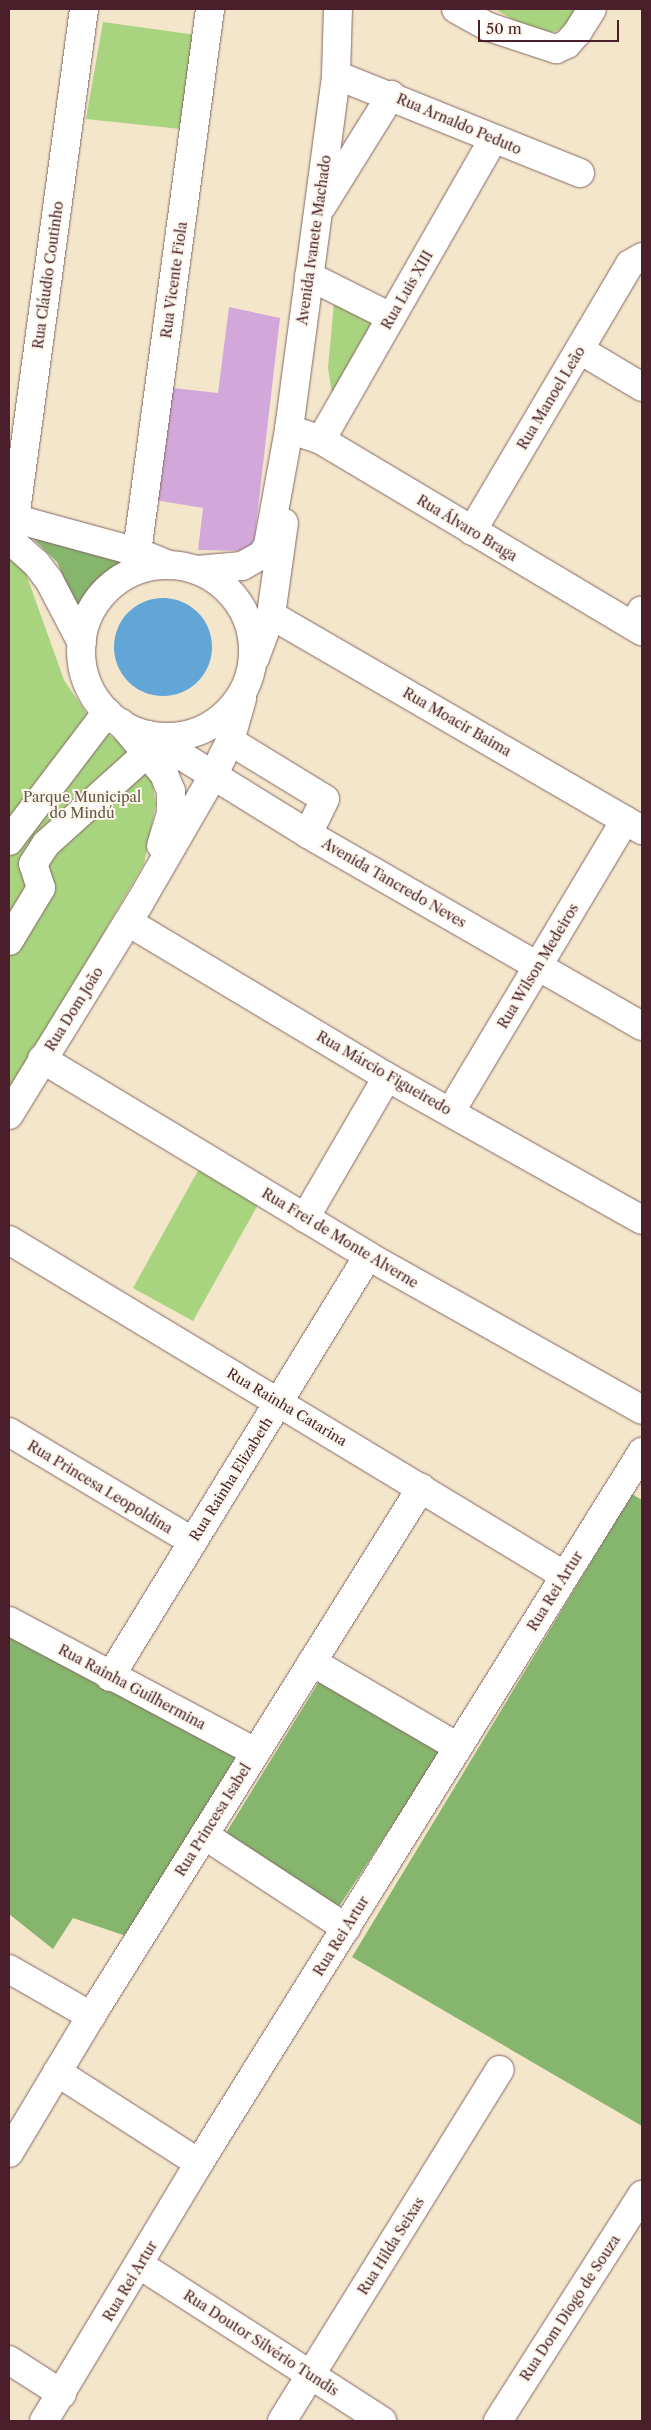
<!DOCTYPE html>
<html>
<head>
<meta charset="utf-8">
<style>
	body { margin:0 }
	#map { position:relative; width:651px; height:2430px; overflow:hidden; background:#f3e6cb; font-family:"Libre Caslon Text",serif }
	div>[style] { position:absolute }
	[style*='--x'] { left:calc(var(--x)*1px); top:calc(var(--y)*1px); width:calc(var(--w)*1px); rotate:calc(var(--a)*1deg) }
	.green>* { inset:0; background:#a8d37f }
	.forest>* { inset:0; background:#86b56e }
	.water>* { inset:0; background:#61a6d6 }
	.round { border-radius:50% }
	.building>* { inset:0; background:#d2a8db }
	.roads { filter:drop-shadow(0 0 1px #856563) drop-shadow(0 0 1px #856563) }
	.minor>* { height:28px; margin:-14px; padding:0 14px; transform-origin:14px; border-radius:14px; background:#fff }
	.major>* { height:28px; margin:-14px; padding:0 14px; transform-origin:14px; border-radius:14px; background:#fff }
	.major>.ring { margin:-14px; padding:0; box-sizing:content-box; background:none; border:28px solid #fff; border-radius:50% }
	span { translate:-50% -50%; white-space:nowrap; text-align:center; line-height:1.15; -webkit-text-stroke:4px #fbf7ec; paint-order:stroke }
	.street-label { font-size:14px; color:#4a1f2b }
	.park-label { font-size:14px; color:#654 }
	.frame { position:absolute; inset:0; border:10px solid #4a1f2b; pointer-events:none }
	.scale { position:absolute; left:478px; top:20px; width:141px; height:22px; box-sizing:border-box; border:2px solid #4a1f2b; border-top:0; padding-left:6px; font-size:15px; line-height:18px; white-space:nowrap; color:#4a1f2b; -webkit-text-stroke:4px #fbf7ec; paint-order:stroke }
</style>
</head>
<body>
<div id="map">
	<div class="green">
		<i style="clip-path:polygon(495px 9px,578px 9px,569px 24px,557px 31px,538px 35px)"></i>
		<i style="clip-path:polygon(103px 22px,196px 35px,181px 129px,86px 119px)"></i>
		<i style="clip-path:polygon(335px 292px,381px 314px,332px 394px,328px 368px)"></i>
		<i style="clip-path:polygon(9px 542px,16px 546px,64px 680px,95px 726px,136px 752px,150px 771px,156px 804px,144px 864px,9px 1094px)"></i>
		<i style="clip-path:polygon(200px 1167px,260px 1201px,193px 1321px,133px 1288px)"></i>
	</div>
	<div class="forest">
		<i style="clip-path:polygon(21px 527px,146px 560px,111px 574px,96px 590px,82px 619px,57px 562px)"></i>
		<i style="clip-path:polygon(632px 1494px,642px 1500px,642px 2126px,352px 1957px)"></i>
		<i style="clip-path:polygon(9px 1628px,236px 1756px,129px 1937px,73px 1918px,53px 1949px,9px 1914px)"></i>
		<i style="clip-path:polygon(320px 1680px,441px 1751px,338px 1908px,226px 1833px)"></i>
	</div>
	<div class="water">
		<i class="round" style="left:114px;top:598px;width:98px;height:98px"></i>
	</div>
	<div class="building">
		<i style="clip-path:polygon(229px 307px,280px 318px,253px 551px,198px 550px,203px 508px,155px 500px,173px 388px,218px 393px)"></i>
	</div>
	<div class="roads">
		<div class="minor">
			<i style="--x:456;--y:9;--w:38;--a:29"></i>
			<i style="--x:489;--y:27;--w:71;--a:18.2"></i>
			<i style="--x:556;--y:49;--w:12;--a:-24"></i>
			<i style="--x:567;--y:44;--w:15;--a:-48"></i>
			<i style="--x:577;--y:33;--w:28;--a:-58"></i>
			<i style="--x:336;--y:75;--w:263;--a:21.9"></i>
			<i style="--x:322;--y:206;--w:131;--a:-58.1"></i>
			<i style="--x:309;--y:276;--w:92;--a:26.6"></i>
			<i style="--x:580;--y:350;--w:72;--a:30.8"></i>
			<i style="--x:289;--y:429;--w:357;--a:-82.4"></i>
			<i style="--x:336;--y:75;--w:66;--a:-88.3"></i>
			<i style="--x:321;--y:440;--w:346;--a:-60.2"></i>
			<i style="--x:472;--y:531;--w:310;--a:-59.4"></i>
			<i style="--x:630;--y:264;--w:14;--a:-30"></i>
			<i style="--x:12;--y:541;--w:537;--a:-82.29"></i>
			<i style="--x:137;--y:552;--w:548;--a:-82.34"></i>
			<i style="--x:271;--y:615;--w:429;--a:30.1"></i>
			<i style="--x:633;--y:625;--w:17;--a:-59"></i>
			<i style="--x:121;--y:723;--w:67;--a:49.9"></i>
			<i style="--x:164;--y:774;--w:18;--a:68"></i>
			<i style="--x:171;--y:791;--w:22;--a:90"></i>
			<i style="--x:171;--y:813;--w:34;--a:107"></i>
			<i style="--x:230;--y:741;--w:111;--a:31.4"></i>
			<i style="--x:325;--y:799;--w:39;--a:116"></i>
			<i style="--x:9;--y:841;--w:162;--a:-52.8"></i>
			<i style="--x:128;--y:922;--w:302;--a:30.9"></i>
			<i style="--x:387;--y:1077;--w:292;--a:29.3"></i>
			<i style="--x:9;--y:941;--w:62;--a:-58.9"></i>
			<i style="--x:41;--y:888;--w:25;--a:-108"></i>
			<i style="--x:33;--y:864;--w:24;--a:-57"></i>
			<i style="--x:46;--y:844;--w:136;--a:-42"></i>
			<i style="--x:42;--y:1059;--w:381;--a:31.1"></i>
			<i style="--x:368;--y:1256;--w:314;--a:29.3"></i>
			<i style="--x:451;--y:1111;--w:339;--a:-59.1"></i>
			<i style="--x:9;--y:1115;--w:248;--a:-58.4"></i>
			<i style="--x:139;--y:904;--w:148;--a:-60"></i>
			<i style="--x:305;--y:1218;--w:163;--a:-59.8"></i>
			<i style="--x:9;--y:1240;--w:648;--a:31.12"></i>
			<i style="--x:9;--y:1432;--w:213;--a:30.8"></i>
			<i style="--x:9;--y:1621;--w:279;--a:28"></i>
			<i style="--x:312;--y:1662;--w:169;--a:30.2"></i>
			<i style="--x:110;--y:1677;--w:494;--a:-58.5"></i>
			<i style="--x:204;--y:1835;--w:170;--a:33.2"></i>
			<i style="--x:9;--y:1969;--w:95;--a:29.8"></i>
			<i style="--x:57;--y:2072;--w:169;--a:32.7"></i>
			<i style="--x:9;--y:2153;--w:160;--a:-59.1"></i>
			<i style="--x:91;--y:2016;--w:623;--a:-57.99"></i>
			<i style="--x:140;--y:2265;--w:288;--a:32.8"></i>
			<i style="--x:9;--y:2360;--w:63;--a:32.7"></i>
			<i style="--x:44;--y:2421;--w:301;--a:-59"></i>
			<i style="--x:199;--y:2163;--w:838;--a:-58.07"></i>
			<i style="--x:282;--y:2421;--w:413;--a:-58.2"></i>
			<i style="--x:498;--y:2421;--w:268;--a:-57.5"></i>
		</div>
		<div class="major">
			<i style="--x:9;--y:517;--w:133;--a:15.3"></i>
			<i style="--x:137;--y:552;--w:35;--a:22"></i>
			<i style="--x:9;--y:539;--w:36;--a:42"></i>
			<i style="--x:36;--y:563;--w:21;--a:53"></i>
			<i style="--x:49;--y:580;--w:71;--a:62.4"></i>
			<i class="ring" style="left:81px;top:565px;width:144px;height:144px"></i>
			<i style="--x:197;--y:570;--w:45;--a:-5.1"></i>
			<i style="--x:242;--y:566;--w:23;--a:-29"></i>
			<i style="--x:262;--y:555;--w:12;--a:-59"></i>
			<i style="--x:268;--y:545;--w:118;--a:-79.7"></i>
			<i style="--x:289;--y:429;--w:34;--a:19"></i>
			<i style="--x:321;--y:440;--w:374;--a:30.8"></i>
			<i style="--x:255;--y:658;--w:46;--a:-69.6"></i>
			<i style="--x:271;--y:615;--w:93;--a:-82"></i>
			<i style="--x:148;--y:735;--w:188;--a:31.7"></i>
			<i style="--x:308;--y:834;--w:385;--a:29.9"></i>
			<i style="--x:213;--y:776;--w:39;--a:-64"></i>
			<i style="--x:230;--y:741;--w:44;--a:-74.1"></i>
		</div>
	</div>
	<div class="street-label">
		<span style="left:459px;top:124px;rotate:23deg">Rua Arnaldo Peduto</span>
		<span style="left:314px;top:240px;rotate:-82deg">Avenida Ivanete Machado</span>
		<span style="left:48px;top:275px;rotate:-82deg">Rua Cláudio Coutinho</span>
		<span style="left:174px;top:280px;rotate:-82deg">Rua Vicente Fiola</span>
		<span style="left:407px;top:290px;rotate:-60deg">Rua Luis XIII</span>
		<span style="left:551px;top:398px;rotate:-59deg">Rua Manoel Leão</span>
		<span style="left:467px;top:528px;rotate:31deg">Rua Álvaro Braga</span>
		<span style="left:457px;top:722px;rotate:30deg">Rua Moacir Baima</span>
		<span style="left:394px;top:883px;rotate:30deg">Avenida Tancredo Neves</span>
		<span style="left:538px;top:966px;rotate:-59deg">Rua Wilson Medeiros</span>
		<span style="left:74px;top:1009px;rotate:-58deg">Rua Dom João</span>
		<span style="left:384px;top:1073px;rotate:30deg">Rua Márcio Figueiredo</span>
		<span style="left:340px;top:1238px;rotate:31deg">Rua Frei de Monte Alverne</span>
		<span style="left:287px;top:1407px;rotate:31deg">Rua Rainha Catarina</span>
		<span style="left:231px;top:1479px;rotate:-58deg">Rua Rainha Elizabeth</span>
		<span style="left:100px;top:1487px;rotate:31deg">Rua Princesa Leopoldina</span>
		<span style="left:555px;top:1591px;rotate:-58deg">Rua Rei Artur</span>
		<span style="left:132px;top:1687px;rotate:28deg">Rua Rainha Guilhermina</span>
		<span style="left:213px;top:1820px;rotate:-58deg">Rua Princesa Isabel</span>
		<span style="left:341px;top:1936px;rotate:-58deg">Rua Rei Artur</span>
		<span style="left:391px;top:2246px;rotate:-58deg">Rua Hilda Seixas</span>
		<span style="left:130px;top:2281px;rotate:-59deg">Rua Rei Artur</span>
		<span style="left:570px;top:2308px;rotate:-57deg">Rua Dom Diogo de Souza</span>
		<span style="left:261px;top:2343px;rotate:33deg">Rua Doutor Silvério Tundis</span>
	</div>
	<div class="park-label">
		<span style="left:82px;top:805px">Parque Municipal<br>do Mindú</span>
	</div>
	<div class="frame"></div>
	<div class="scale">50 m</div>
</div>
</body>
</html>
